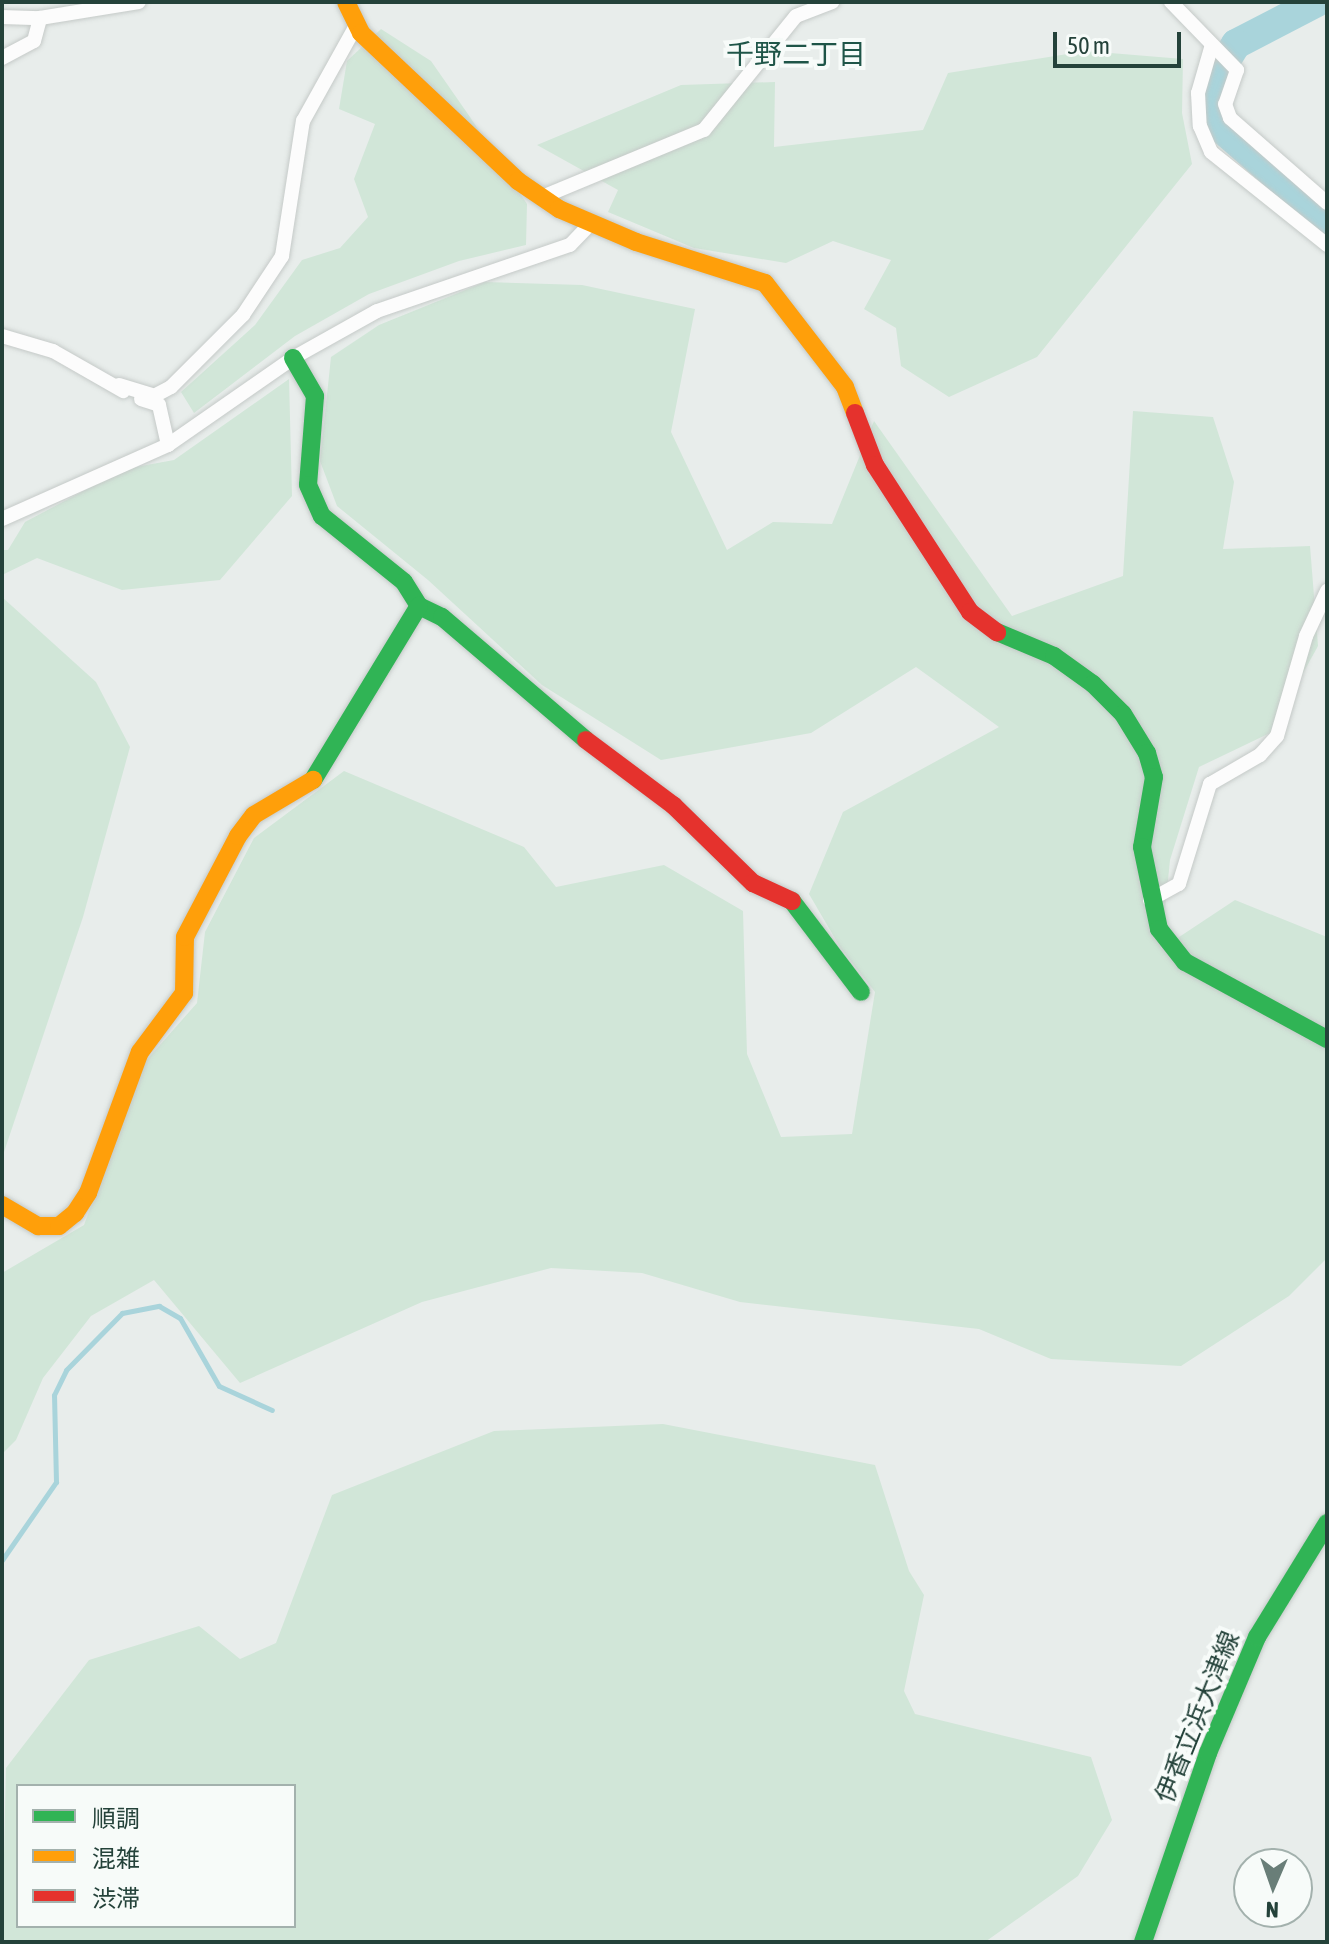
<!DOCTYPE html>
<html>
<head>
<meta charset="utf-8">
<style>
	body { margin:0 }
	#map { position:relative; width:1329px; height:1944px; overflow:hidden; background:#e8edeb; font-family:"Asap Condensed","Noto Sans JP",sans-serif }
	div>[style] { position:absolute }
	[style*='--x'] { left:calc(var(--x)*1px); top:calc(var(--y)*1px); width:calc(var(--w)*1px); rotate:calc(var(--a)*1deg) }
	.green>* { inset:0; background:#d1e6d8 }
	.stream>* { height:5px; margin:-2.5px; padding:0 2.5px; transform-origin:2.5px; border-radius:2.5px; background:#a9d4db }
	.river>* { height:30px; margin:-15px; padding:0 15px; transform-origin:15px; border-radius:15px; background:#a9d4db }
	.roads { filter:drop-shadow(0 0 2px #c5cac8) drop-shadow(0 0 2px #c5cac8) }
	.street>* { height:14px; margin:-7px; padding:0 7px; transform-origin:7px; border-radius:7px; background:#fcfcfc }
	.fast>* { height:18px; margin:-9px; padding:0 9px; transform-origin:9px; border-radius:9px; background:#30b455 }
	.slow>* { height:18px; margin:-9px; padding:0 9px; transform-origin:9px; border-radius:9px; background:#ff9f0a }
	.jam>* { height:18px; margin:-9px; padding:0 9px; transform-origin:9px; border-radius:9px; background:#e5322d }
	span { translate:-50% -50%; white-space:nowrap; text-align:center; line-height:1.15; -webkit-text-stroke:8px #f7fbf9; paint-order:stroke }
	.street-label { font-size:26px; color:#24423a }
	.neighbourhood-label { font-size:28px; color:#1f5548 }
	.frame { position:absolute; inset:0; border:4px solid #24423a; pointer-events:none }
	.legend { position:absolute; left:16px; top:1784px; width:280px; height:144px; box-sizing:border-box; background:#f7fbf9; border:2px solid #a3b1ad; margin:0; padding:10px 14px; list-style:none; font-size:24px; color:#24423a }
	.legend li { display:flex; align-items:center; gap:16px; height:40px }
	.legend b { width:40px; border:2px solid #a3b1ad }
	.north { position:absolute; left:1233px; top:1848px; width:80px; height:80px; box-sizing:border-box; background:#f7fbf9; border:2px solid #a3b1ad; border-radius:50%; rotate:182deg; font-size:22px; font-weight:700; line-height:32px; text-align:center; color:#24423a }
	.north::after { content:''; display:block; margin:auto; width:28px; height:36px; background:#697e78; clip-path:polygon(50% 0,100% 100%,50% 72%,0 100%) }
	.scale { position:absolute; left:1053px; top:32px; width:128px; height:36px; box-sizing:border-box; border:4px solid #24423a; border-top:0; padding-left:10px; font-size:24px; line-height:28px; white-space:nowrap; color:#24423a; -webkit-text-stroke:6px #f7fbf9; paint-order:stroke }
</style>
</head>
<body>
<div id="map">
	<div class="green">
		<i style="clip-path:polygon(381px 29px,431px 61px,470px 117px,527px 204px,526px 245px,459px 261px,369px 294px,295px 336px,194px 413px,181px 392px,255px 325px,302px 260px,340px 248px,368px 217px,354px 179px,375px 124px,339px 109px,347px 61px)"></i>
		<i style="clip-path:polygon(1086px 51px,1183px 59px,1182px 113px,1192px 164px,1037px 357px,949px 397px,901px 366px,896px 328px,864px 309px,891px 260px,833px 241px,786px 263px,694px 248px,608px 212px,618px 190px,537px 145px,681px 85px,775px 82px,774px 147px,923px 130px,948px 73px)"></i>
		<i style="clip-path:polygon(485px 282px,582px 285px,695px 309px,671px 432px,727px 550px,773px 522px,832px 524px,874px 421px,1012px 616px,1123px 576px,1133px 411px,1213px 417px,1234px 482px,1223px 549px,1310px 546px,1318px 646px,1270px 733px,1199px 767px,1170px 860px,1161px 949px,1235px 900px,1327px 937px,1327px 1258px,1289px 1296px,1181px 1366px,1051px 1359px,979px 1329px,740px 1302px,642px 1273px,551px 1268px,422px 1302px,240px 1383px,154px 1280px,91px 1316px,43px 1378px,16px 1440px,2px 1454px,2px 1273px,84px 1225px,144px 1063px,197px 1003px,205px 932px,254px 838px,344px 771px,524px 847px,556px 887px,664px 865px,743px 911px,747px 1054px,781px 1137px,852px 1134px,875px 992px,840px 947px,809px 894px,843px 812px,999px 727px,916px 667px,811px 733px,661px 760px,542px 685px,428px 580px,337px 506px,320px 461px,331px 357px,379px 325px)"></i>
		<i style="clip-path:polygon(289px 379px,292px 496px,220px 580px,122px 590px,37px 558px,2px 575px,2px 550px,8px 550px,25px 522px,125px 469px,174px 460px)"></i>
		<i style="clip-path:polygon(2px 597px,96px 682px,130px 747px,83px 917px,2px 1158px)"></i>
		<i style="clip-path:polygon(evenodd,663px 1424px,875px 1465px,909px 1571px,924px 1595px,904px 1691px,915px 1714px,1091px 1757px,1112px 1820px,1078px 1876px,985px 1942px,2px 1942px,6px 1768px,89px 1660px,199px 1626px,240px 1659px,276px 1643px,332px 1495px,494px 1431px,663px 1424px,294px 1786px,294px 1926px,18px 1926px,18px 1786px,294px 1786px)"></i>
	</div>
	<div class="stream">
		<i style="--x:2;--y:1560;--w:95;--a:-55.3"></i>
		<i style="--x:56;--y:1482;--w:87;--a:-91.3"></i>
		<i style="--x:54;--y:1395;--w:28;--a:-64"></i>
		<i style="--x:66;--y:1370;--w:80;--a:-45.5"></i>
		<i style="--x:122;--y:1313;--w:38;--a:-11"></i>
		<i style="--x:159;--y:1306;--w:24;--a:30"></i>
		<i style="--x:180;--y:1318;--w:78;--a:60.2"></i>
		<i style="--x:219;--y:1386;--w:58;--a:24.4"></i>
	</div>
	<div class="river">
		<i style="--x:1317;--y:2;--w:91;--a:152.6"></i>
		<i style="--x:1236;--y:44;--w:34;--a:122"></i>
		<i style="--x:1218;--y:73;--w:48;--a:95.9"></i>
		<i style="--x:1213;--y:121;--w:151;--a:41"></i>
	</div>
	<div class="roads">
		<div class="street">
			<i style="--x:1171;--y:2;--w:95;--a:45.9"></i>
			<i style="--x:1237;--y:70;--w:36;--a:109"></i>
			<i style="--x:1225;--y:104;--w:15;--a:70"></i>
			<i style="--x:1230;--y:118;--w:129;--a:41.2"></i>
			<i style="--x:2;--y:17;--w:38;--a:2"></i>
			<i style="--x:40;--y:18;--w:100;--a:-9.2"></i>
			<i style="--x:1211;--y:48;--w:47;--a:106.1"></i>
			<i style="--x:1198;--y:93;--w:33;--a:87"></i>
			<i style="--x:1200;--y:126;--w:28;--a:67"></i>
			<i style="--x:1211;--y:152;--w:149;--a:38.7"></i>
			<i style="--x:2;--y:58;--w:36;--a:-28"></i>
			<i style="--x:34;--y:41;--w:24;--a:-75"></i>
			<i style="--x:542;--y:197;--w:175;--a:-22.5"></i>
			<i style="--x:704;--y:130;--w:146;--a:-51.1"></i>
			<i style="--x:796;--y:16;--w:39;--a:-21"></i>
			<i style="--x:2;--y:336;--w:53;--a:16.4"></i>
			<i style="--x:53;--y:351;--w:81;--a:29.7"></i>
			<i style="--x:119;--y:385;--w:37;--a:17"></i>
			<i style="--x:154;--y:396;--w:19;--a:-28"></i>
			<i style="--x:171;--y:387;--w:102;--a:-45"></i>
			<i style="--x:243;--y:315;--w:71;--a:-56.5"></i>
			<i style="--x:282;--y:256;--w:137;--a:-81.2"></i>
			<i style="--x:303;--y:121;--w:111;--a:-60.9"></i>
			<i style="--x:141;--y:399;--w:19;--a:18"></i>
			<i style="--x:159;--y:405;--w:41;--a:77.3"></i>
			<i style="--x:2;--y:519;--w:182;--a:-24"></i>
			<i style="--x:168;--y:445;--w:152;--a:-34.8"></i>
			<i style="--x:293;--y:358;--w:96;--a:-29.2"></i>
			<i style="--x:377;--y:311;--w:204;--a:-18.9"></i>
			<i style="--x:570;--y:245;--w:30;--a:-46"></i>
			<i style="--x:1150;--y:900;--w:33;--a:-29"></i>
			<i style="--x:1179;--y:884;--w:105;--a:-72.8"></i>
			<i style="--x:1210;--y:784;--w:58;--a:-30.1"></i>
			<i style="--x:1260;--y:755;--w:25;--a:-48"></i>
			<i style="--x:1277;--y:736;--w:104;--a:-73.8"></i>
			<i style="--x:1306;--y:636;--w:50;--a:-65"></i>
		</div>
		<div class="fast">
			<i style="--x:293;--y:358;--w:44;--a:59.9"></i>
			<i style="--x:315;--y:396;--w:89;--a:94.5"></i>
			<i style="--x:308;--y:485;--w:34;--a:66"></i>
			<i style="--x:322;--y:516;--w:105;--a:38.8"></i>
			<i style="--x:404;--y:582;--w:28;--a:58"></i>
			<i style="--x:419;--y:606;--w:25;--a:26"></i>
			<i style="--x:442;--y:617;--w:189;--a:40.5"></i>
			<i style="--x:997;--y:632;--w:62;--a:22.8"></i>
			<i style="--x:1054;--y:656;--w:48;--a:35.7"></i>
			<i style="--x:1093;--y:684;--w:42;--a:45"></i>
			<i style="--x:1123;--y:714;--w:46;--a:58.4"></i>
			<i style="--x:1147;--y:753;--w:25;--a:74"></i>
			<i style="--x:1154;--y:777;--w:71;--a:99.7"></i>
			<i style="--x:1142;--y:847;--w:84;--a:78.3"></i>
			<i style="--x:1159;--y:929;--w:42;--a:51.8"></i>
			<i style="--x:1185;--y:962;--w:162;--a:28.5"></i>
			<i style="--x:313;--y:780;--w:204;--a:-58.7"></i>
			<i style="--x:792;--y:901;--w:114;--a:52.8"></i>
			<i style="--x:1143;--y:1942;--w:200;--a:-71"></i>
			<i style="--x:1208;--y:1753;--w:126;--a:-67.1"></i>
			<i style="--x:1257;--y:1637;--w:134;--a:-58.4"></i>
		</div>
		<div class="slow">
			<i style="--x:346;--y:2;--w:34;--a:64"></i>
			<i style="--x:361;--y:33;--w:216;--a:43.3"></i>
			<i style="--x:518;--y:181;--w:50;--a:34.3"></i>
			<i style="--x:559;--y:209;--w:84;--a:23.2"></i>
			<i style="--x:636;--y:242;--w:135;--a:17.6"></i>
			<i style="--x:765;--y:283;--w:131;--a:52.4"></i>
			<i style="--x:845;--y:387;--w:28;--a:69"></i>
			<i style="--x:2;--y:1205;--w:42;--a:30.3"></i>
			<i style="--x:38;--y:1226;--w:21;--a:0"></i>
			<i style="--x:59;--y:1226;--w:21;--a:-39"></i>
			<i style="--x:75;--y:1213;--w:24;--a:-57"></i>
			<i style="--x:88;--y:1193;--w:150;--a:-69.8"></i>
			<i style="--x:140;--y:1052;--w:74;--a:-53.3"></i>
			<i style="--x:184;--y:993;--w:56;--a:-89"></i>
			<i style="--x:185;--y:937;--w:114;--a:-62.3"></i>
			<i style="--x:238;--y:836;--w:26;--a:-53"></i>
			<i style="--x:254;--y:815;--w:69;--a:-30.7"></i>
		</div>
		<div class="jam">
			<i style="--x:855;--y:413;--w:56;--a:69"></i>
			<i style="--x:875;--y:465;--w:175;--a:57.1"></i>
			<i style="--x:970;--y:612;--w:34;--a:37"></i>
			<i style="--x:586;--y:740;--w:109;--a:36.8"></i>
			<i style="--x:673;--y:805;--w:112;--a:44.3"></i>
			<i style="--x:753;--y:883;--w:43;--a:24.8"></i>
		</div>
	</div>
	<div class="street-label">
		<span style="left:1198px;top:1717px;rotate:-68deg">伊香立浜大津線</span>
	</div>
	<div class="neighbourhood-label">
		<span style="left:796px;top:54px">千野二丁目</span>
	</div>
	<div class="frame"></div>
	<ul class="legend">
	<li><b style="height:10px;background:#30b455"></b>順調</li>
	<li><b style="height:10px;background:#ff9f0a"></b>混雑</li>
	<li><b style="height:10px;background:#e5322d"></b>渋滞</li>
	</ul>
	<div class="north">N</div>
	<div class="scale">50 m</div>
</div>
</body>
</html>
